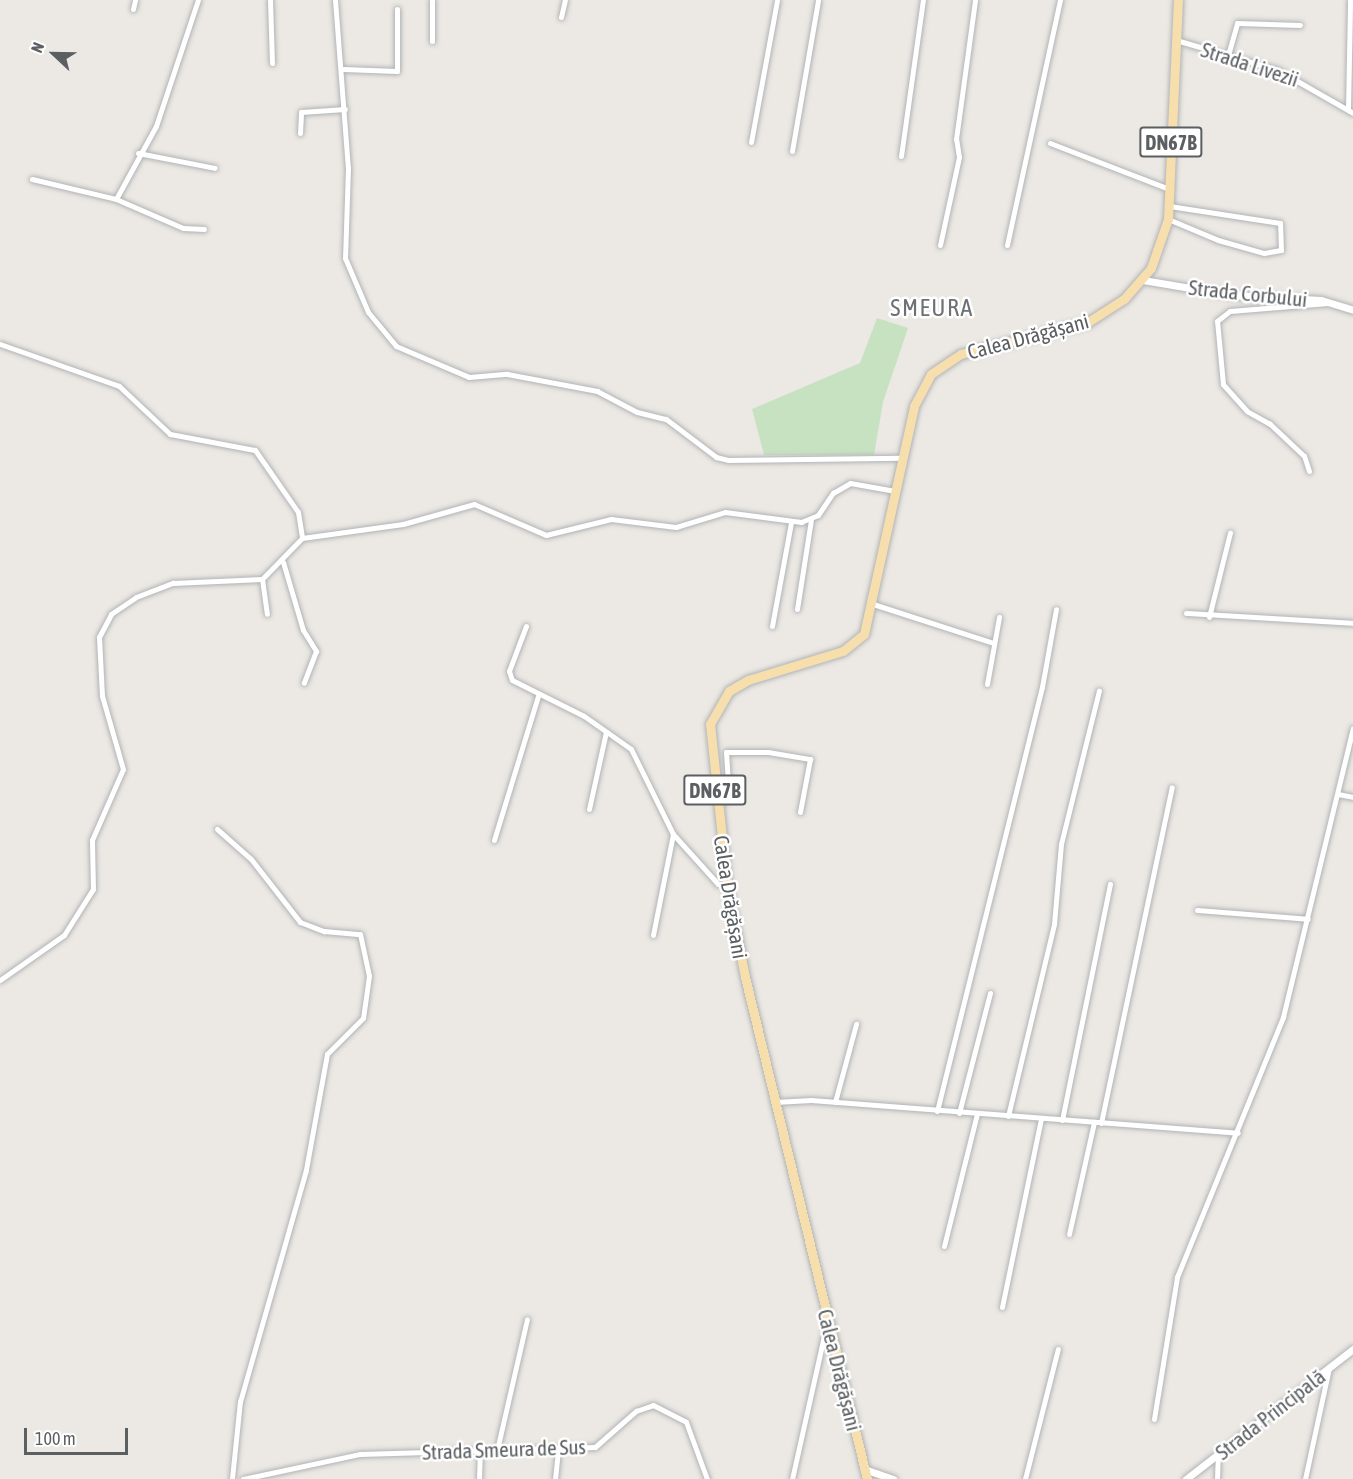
<!DOCTYPE html>
<html>
<head>
<meta charset="utf-8">
<style>
	body { margin:0 }
	#map { position:relative; width:1353px; height:1479px; overflow:hidden; background:#ece8e3; font-family:"Asap Condensed",sans-serif }
	div>[style] { position:absolute }
	[style*='--x'] { left:calc(var(--x)*1px); top:calc(var(--y)*1px); width:calc(var(--w)*1px); rotate:calc(var(--a)*1deg) }
	.green>* { inset:0; background:#c7e2c1 }
	.roads { filter:drop-shadow(0 0 2px #b0b4b7) drop-shadow(0 0 2px #b0b4b7) }
	.minor>* { height:5px; margin:-2.5px; padding:0 2.5px; transform-origin:2.5px; border-radius:2.5px; background:#fff }
	.tertiary>* { height:7px; margin:-3.5px; padding:0 3.5px; transform-origin:3.5px; border-radius:3.5px; background:#fff }
	.primary>* { height:9px; margin:-4.5px; padding:0 4.5px; transform-origin:4.5px; border-radius:4.5px; background:#f7dead }
	span { translate:-50% -50%; white-space:nowrap; text-align:center; line-height:1.15; -webkit-text-stroke:5px #fff; paint-order:stroke }
	.shield-label span { padding:2px 4px; background:#fff; border:2px solid; border-radius:4px; -webkit-text-stroke-width:0 }
	.shield-label { font-size:20px; color:#5b5f62; font-weight:700 }
	.street-label { font-size:21px; color:#5b5f62 }
	.quarter-label { font-size:24px; color:#6c7174; letter-spacing:1.5px }
	.north { position:absolute; left:24px; top:24px; width:60px; height:60px; -webkit-text-stroke:4px #fff; paint-order:stroke; rotate:292deg; font-size:16px; font-weight:700; line-height:24px; text-align:center; color:#5b5f62 }
	.north::after { content:''; display:block; margin:auto; width:21px; height:27px; background:#5b5f62; clip-path:polygon(50% 0,100% 100%,50% 72%,0 100%) }
	.scale { position:absolute; left:24px; top:1428px; width:104px; height:27px; box-sizing:border-box; border:3px solid #5b5f62; border-top:0; padding-left:8px; font-size:18px; line-height:21px; white-space:nowrap; color:#5b5f62; -webkit-text-stroke:4px #fff; paint-order:stroke }
</style>
</head>
<body>
<div id="map">
	<div class="green">
		<i style="clip-path:polygon(877px 318px,908px 328px,883px 402px,874px 455px,764px 455px,752px 409px,860px 363px)"></i>
	</div>
	<div class="roads">
		<div class="minor">
			<i style="--x:270;--y:0;--w:63;--a:88.2"></i>
			<i style="--x:335;--y:0;--w:169;--a:85.6"></i>
			<i style="--x:348;--y:168;--w:90;--a:91.9"></i>
			<i style="--x:345;--y:258;--w:59;--a:66.9"></i>
			<i style="--x:368;--y:312;--w:44;--a:50.5"></i>
			<i style="--x:396;--y:346;--w:79;--a:23"></i>
			<i style="--x:469;--y:377;--w:38;--a:-5"></i>
			<i style="--x:507;--y:374;--w:92;--a:10.7"></i>
			<i style="--x:597;--y:391;--w:45;--a:27.7"></i>
			<i style="--x:637;--y:412;--w:30;--a:14"></i>
			<i style="--x:666;--y:419;--w:63;--a:37.2"></i>
			<i style="--x:716;--y:457;--w:12;--a:14"></i>
			<i style="--x:728;--y:460;--w:175;--a:-0.7"></i>
			<i style="--x:432;--y:0;--w:41;--a:90"></i>
			<i style="--x:133;--y:9;--w:9;--a:-77"></i>
			<i style="--x:561;--y:17;--w:17;--a:-77"></i>
			<i style="--x:1176;--y:40;--w:106;--a:16.4"></i>
			<i style="--x:1278;--y:70;--w:86;--a:29.8"></i>
			<i style="--x:1228;--y:55;--w:33;--a:-74"></i>
			<i style="--x:1237;--y:23;--w:63;--a:1.8"></i>
			<i style="--x:343;--y:69;--w:54;--a:2.1"></i>
			<i style="--x:397;--y:71;--w:62;--a:-90"></i>
			<i style="--x:1348;--y:109;--w:109;--a:-88.9"></i>
			<i style="--x:300;--y:133;--w:21;--a:-87"></i>
			<i style="--x:301;--y:112;--w:44;--a:-3.9"></i>
			<i style="--x:751;--y:142;--w:144;--a:-79.6"></i>
			<i style="--x:1050;--y:143;--w:128;--a:21.1"></i>
			<i style="--x:792;--y:151;--w:153;--a:-80.2"></i>
			<i style="--x:138;--y:153;--w:78;--a:11"></i>
			<i style="--x:901;--y:156;--w:158;--a:-82"></i>
			<i style="--x:32;--y:179;--w:86;--a:13.4"></i>
			<i style="--x:116;--y:199;--w:73;--a:23.4"></i>
			<i style="--x:183;--y:228;--w:21;--a:3"></i>
			<i style="--x:116;--y:199;--w:83;--a:-61.3"></i>
			<i style="--x:156;--y:126;--w:133;--a:-71.6"></i>
			<i style="--x:1168;--y:219;--w:54;--a:22.8"></i>
			<i style="--x:1218;--y:240;--w:48;--a:15.8"></i>
			<i style="--x:1264;--y:253;--w:17;--a:-10"></i>
			<i style="--x:1281;--y:250;--w:27;--a:-92"></i>
			<i style="--x:1280;--y:223;--w:112;--a:-171.3"></i>
			<i style="--x:940;--y:245;--w:90;--a:-77.8"></i>
			<i style="--x:959;--y:157;--w:18;--a:-99"></i>
			<i style="--x:956;--y:139;--w:140;--a:-82.2"></i>
			<i style="--x:1007;--y:245;--w:251;--a:-77.8"></i>
			<i style="--x:0;--y:344;--w:126;--a:19.4"></i>
			<i style="--x:119;--y:386;--w:70;--a:43.3"></i>
			<i style="--x:170;--y:434;--w:86;--a:10.7"></i>
			<i style="--x:255;--y:450;--w:75;--a:55.3"></i>
			<i style="--x:298;--y:512;--w:26;--a:81"></i>
			<i style="--x:1309;--y:471;--w:16;--a:-108"></i>
			<i style="--x:1304;--y:456;--w:47;--a:-136.7"></i>
			<i style="--x:1270;--y:424;--w:26;--a:-151"></i>
			<i style="--x:1247;--y:411;--w:36;--a:-132"></i>
			<i style="--x:1223;--y:384;--w:63;--a:-95.4"></i>
			<i style="--x:1217;--y:321;--w:16;--a:-38"></i>
			<i style="--x:1230;--y:311;--w:98;--a:-4.7"></i>
			<i style="--x:283;--y:562;--w:71;--a:73.6"></i>
			<i style="--x:303;--y:630;--w:25;--a:58"></i>
			<i style="--x:316;--y:651;--w:34;--a:111"></i>
			<i style="--x:262;--y:579;--w:35;--a:82"></i>
			<i style="--x:873;--y:604;--w:127;--a:17.9"></i>
			<i style="--x:797;--y:609;--w:90;--a:-81.1"></i>
			<i style="--x:1186;--y:613;--w:167;--a:3.4"></i>
			<i style="--x:1209;--y:617;--w:87;--a:-76"></i>
			<i style="--x:526;--y:626;--w:48;--a:110.7"></i>
			<i style="--x:509;--y:671;--w:9;--a:72"></i>
			<i style="--x:512;--y:680;--w:80;--a:26.6"></i>
			<i style="--x:584;--y:716;--w:57;--a:35.1"></i>
			<i style="--x:631;--y:749;--w:95;--a:63.7"></i>
			<i style="--x:673;--y:834;--w:67;--a:48"></i>
			<i style="--x:718;--y:884;--w:9;--a:6"></i>
			<i style="--x:772;--y:626;--w:106;--a:-79.6"></i>
			<i style="--x:987;--y:684;--w:68;--a:-79.8"></i>
			<i style="--x:1338;--y:794;--w:15;--a:11"></i>
			<i style="--x:718;--y:803;--w:12;--a:-24"></i>
			<i style="--x:729;--y:798;--w:46;--a:-93.7"></i>
			<i style="--x:726;--y:752;--w:42;--a:0"></i>
			<i style="--x:768;--y:752;--w:43;--a:9.5"></i>
			<i style="--x:810;--y:759;--w:54;--a:100.7"></i>
			<i style="--x:589;--y:809;--w:79;--a:-77.6"></i>
			<i style="--x:217;--y:829;--w:45;--a:41.4"></i>
			<i style="--x:251;--y:859;--w:80;--a:52.1"></i>
			<i style="--x:300;--y:922;--w:26;--a:21"></i>
			<i style="--x:324;--y:931;--w:36;--a:5"></i>
			<i style="--x:360;--y:934;--w:43;--a:77.9"></i>
			<i style="--x:369;--y:976;--w:42;--a:98.1"></i>
			<i style="--x:363;--y:1018;--w:51;--a:135"></i>
			<i style="--x:327;--y:1054;--w:118;--a:100.3"></i>
			<i style="--x:306;--y:1170;--w:240;--a:105.9"></i>
			<i style="--x:240;--y:1401;--w:78;--a:95.9"></i>
			<i style="--x:494;--y:840;--w:151;--a:-73"></i>
			<i style="--x:1197;--y:910;--w:111;--a:4.6"></i>
			<i style="--x:653;--y:935;--w:103;--a:-78.8"></i>
			<i style="--x:0;--y:980;--w:78;--a:-35.1"></i>
			<i style="--x:64;--y:935;--w:54;--a:-57.8"></i>
			<i style="--x:93;--y:889;--w:49;--a:-91.2"></i>
			<i style="--x:92;--y:840;--w:77;--a:-66.4"></i>
			<i style="--x:123;--y:769;--w:76;--a:-106"></i>
			<i style="--x:102;--y:696;--w:59;--a:-92.9"></i>
			<i style="--x:99;--y:637;--w:26;--a:-62"></i>
			<i style="--x:111;--y:614;--w:30;--a:-34"></i>
			<i style="--x:136;--y:597;--w:40;--a:-21"></i>
			<i style="--x:173;--y:583;--w:89;--a:-2.6"></i>
			<i style="--x:262;--y:579;--w:57;--a:-45.7"></i>
			<i style="--x:302;--y:538;--w:102;--a:-7.9"></i>
			<i style="--x:403;--y:524;--w:74;--a:-15.7"></i>
			<i style="--x:474;--y:504;--w:78;--a:23.3"></i>
			<i style="--x:546;--y:535;--w:67;--a:-13.8"></i>
			<i style="--x:611;--y:519;--w:65;--a:7"></i>
			<i style="--x:676;--y:527;--w:51;--a:-17"></i>
			<i style="--x:725;--y:512;--w:77;--a:7.5"></i>
			<i style="--x:801;--y:522;--w:18;--a:-22"></i>
			<i style="--x:818;--y:515;--w:27;--a:-56"></i>
			<i style="--x:833;--y:493;--w:20;--a:-30"></i>
			<i style="--x:850;--y:483;--w:46;--a:10.1"></i>
			<i style="--x:775;--y:1102;--w:36;--a:-3"></i>
			<i style="--x:811;--y:1100;--w:428;--a:4.4"></i>
			<i style="--x:835;--y:1102;--w:81;--a:-74.9"></i>
			<i style="--x:937;--y:1111;--w:437;--a:-76.1"></i>
			<i style="--x:1042;--y:687;--w:79;--a:-79.8"></i>
			<i style="--x:959;--y:1113;--w:124;--a:-75.5"></i>
			<i style="--x:1008;--y:1116;--w:197;--a:-76.5"></i>
			<i style="--x:1054;--y:924;--w:80;--a:-85"></i>
			<i style="--x:1061;--y:844;--w:158;--a:-76.1"></i>
			<i style="--x:1062;--y:1120;--w:241;--a:-78.5"></i>
			<i style="--x:1101;--y:1123;--w:343;--a:-78.1"></i>
			<i style="--x:1069;--y:1234;--w:115;--a:-77.4"></i>
			<i style="--x:944;--y:1246;--w:136;--a:-76"></i>
			<i style="--x:1002;--y:1307;--w:193;--a:-78.3"></i>
			<i style="--x:1154;--y:1419;--w:144;--a:-80.8"></i>
			<i style="--x:1177;--y:1277;--w:281;--a:-67.8"></i>
			<i style="--x:1283;--y:1017;--w:297;--a:-76.4"></i>
			<i style="--x:497;--y:1450;--w:134;--a:-77.1"></i>
			<i style="--x:243;--y:1479;--w:120;--a:-12.1"></i>
			<i style="--x:360;--y:1454;--w:235;--a:-1.7"></i>
			<i style="--x:595;--y:1447;--w:55;--a:-41.3"></i>
			<i style="--x:636;--y:1411;--w:18;--a:-19"></i>
			<i style="--x:653;--y:1405;--w:37;--a:27"></i>
			<i style="--x:686;--y:1422;--w:61;--a:69.8"></i>
			<i style="--x:479;--y:1479;--w:29;--a:-88"></i>
			<i style="--x:555;--y:1479;--w:29;--a:-84"></i>
			<i style="--x:792;--y:1479;--w:160;--a:-77.4"></i>
			<i style="--x:1025;--y:1479;--w:134;--a:-75.8"></i>
			<i style="--x:1217;--y:1479;--w:25;--a:-88"></i>
			<i style="--x:1305;--y:1479;--w:114;--a:-77.8"></i>
		</div>
		<div class="tertiary">
			<i style="--x:1143;--y:280;--w:90;--a:9.6"></i>
			<i style="--x:1232;--y:295;--w:89;--a:3.2"></i>
			<i style="--x:1321;--y:300;--w:34;--a:17"></i>
			<i style="--x:864;--y:1469;--w:31;--a:19"></i>
			<i style="--x:1186;--y:1479;--w:212;--a:-37.9"></i>
		</div>
		<div class="primary">
			<i style="--x:867;--y:1479;--w:517;--a:-103.66"></i>
			<i style="--x:745;--y:977;--w:94;--a:-101.1"></i>
			<i style="--x:727;--y:885;--w:162;--a:-96"></i>
			<i style="--x:710;--y:724;--w:38;--a:-60"></i>
			<i style="--x:729;--y:691;--w:22;--a:-30"></i>
			<i style="--x:748;--y:680;--w:99;--a:-17"></i>
			<i style="--x:843;--y:651;--w:27;--a:-39"></i>
			<i style="--x:864;--y:634;--w:233;--a:-77.6"></i>
			<i style="--x:914;--y:406;--w:36;--a:-62"></i>
			<i style="--x:931;--y:374;--w:36;--a:-34"></i>
			<i style="--x:961;--y:354;--w:131;--a:-14.1"></i>
			<i style="--x:1088;--y:322;--w:43;--a:-32.6"></i>
			<i style="--x:1124;--y:299;--w:41;--a:-48.9"></i>
			<i style="--x:1151;--y:268;--w:52;--a:-70.9"></i>
			<i style="--x:1168;--y:219;--w:219;--a:-87.4"></i>
		</div>
	</div>
	<div class="shield-label">
		<span style="left:1171px;top:142px">DN67B</span>
		<span style="left:715px;top:790px">DN67B</span>
	</div>
	<div class="street-label">
		<span style="left:1250px;top:64px;rotate:18deg">Strada Livezii</span>
		<span style="left:1248px;top:293px;rotate:6deg">Strada Corbului</span>
		<span style="left:1028px;top:336px;rotate:-15deg">Calea Drăgășani</span>
		<span style="left:731px;top:897px;rotate:81deg">Calea Drăgășani</span>
		<span style="left:840px;top:1370px;rotate:76deg">Calea Drăgășani</span>
		<span style="left:1270px;top:1414px;rotate:-38deg">Strada Principală</span>
		<span style="left:504px;top:1449px;rotate:-2deg">Strada Smeura de Sus</span>
	</div>
	<div class="quarter-label">
		<span style="left:932px;top:308px">SMEURA</span>
	</div>
	<div class="north">N</div>
	<div class="scale">100 m</div>
</div>
</body>
</html>
